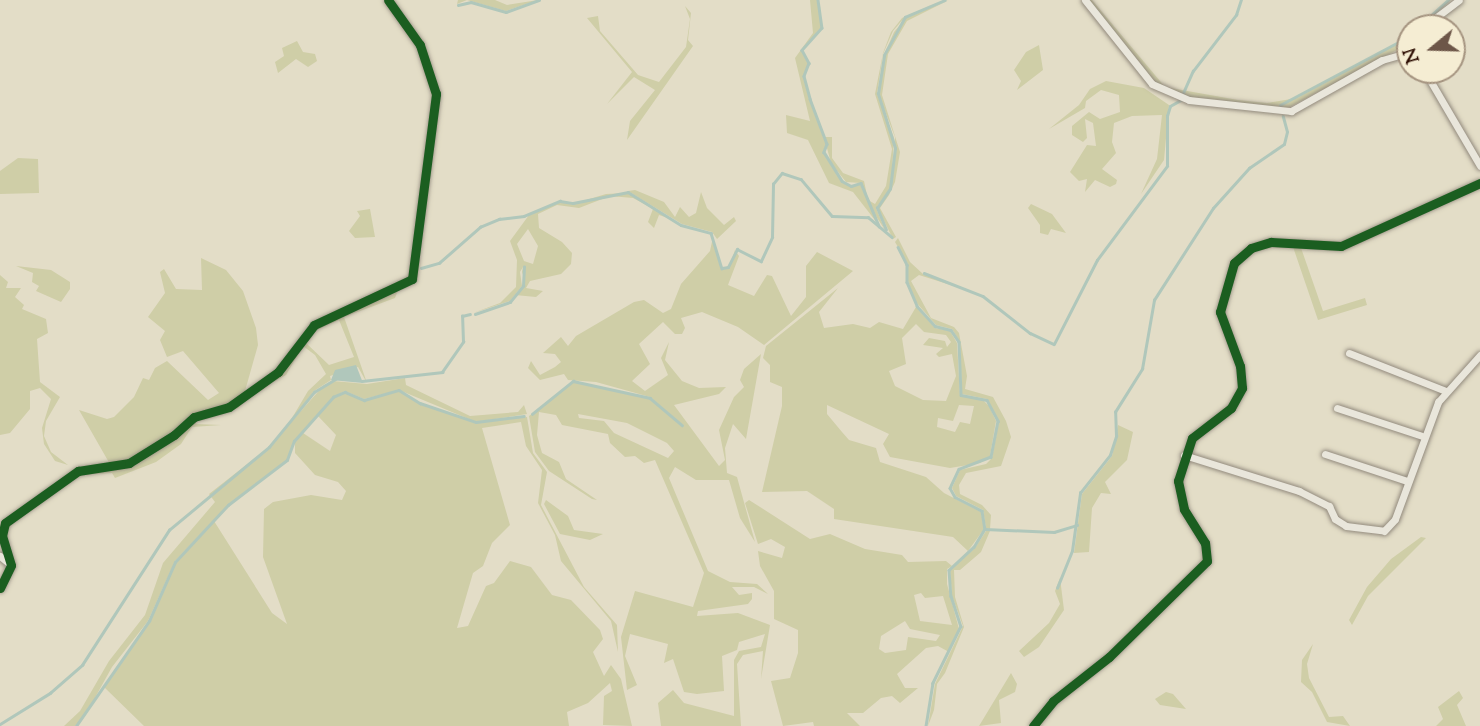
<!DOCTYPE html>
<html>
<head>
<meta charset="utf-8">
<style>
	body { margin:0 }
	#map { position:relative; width:1480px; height:726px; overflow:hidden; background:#e3ddc7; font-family:"Sorts Mill Goudy",serif }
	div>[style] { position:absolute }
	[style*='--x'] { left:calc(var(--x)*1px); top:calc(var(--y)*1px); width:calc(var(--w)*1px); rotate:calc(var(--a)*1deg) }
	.green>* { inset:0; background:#cfcea7 }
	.water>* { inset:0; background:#b0c7bb }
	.stream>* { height:2.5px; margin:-1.25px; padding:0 1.25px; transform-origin:1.25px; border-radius:1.25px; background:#b0c7bb }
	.roads { filter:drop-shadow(0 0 2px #928a7d) drop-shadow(0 0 2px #928a7d) }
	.minor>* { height:7px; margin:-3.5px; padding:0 3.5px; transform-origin:3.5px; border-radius:3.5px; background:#e9e6db }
	.cycleway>* { height:9px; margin:-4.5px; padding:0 4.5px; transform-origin:4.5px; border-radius:4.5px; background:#1b5e20 }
	span { translate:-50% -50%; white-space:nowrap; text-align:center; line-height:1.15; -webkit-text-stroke:6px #f5edd3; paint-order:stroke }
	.north { position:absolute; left:1396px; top:14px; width:70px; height:70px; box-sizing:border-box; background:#f5edd3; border:2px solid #a59480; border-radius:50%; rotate:251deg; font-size:19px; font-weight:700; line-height:28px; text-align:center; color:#2e0e03 }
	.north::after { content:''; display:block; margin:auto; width:24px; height:32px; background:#6d5648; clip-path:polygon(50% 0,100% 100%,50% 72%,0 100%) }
</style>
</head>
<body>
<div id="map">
	<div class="green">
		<i style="clip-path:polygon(458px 0,495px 0,507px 5px,538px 0,506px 11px,467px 0,457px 4px)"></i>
		<i style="clip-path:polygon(810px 0,817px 0,820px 5px,821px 28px,801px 50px,808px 64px,804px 76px,809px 99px,826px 144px,823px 152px,842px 182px,851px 187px,860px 184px,878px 224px,853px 192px,829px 183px,808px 140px,787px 133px,786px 115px,810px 121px,795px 58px,813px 33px)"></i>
		<i style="clip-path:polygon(943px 0,905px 17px,893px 31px,883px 54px,877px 94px,894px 138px,891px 188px,895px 137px,878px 93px,884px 55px,894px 32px,906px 18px,949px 0,907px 21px,888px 54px,882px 95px,900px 152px,895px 182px,889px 195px,880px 208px,896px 237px,893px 239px,878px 209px,890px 189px,876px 208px,885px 230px,866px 201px,861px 183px,846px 182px,831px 163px,824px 137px,832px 137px,832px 158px,843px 173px,864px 181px,868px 200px,875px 204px,886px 186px,892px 149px,875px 94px,883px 53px,891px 32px,902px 18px)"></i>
		<i style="clip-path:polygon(1087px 0,1092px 0,1165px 87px,1238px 100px,1267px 103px,1297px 98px,1410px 37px,1410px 43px,1286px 109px,1190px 99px,1158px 88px)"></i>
		<i style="clip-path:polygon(685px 6px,691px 13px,688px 40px,693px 46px,627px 140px,630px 121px,655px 90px,634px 77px,607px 104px,632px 72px,587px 18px,598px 16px,600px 31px,638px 75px,659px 82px,686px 47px,690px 19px)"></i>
		<i style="clip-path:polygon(297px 41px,303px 52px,315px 54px,317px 61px,308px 67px,296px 59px,278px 73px,275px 62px,284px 56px,282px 48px)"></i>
		<i style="clip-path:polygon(1039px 45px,1043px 70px,1017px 90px,1021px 81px,1014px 70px,1026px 52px)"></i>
		<i style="clip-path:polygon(1106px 81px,1144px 88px,1169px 105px,1164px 160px,1141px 194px,1157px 159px,1162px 115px,1132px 116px,1114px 123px,1112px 142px,1116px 153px,1102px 169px,1117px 180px,1116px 184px,1110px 187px,1095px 180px,1085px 192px,1087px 179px,1079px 181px,1070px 172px,1087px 145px,1096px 146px,1093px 123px,1085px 119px,1087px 138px,1083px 142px,1072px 135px,1072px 126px,1089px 112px,1100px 119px,1120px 112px,1119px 95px,1101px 90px,1086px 101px,1085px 108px,1049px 129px,1079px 105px,1090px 89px)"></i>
		<i style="clip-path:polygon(18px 158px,38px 159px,39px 193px,0 194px,0 171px)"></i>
		<i style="clip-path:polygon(635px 190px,664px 202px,675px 217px,680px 207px,689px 217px,696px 213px,701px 192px,707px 208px,724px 225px,734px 217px,736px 221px,717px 239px,712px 232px,682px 224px,628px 191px)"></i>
		<i style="clip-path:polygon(evenodd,628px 193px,641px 199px,671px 219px,659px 215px,654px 228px,648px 222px,653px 209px,648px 206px,633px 198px,610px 196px,579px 208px,557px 205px,538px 214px,539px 228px,562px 242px,572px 253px,571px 264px,561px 274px,530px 281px,526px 288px,543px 291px,536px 297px,515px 295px,523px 286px,525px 280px,522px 272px,523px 267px,520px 272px,522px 286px,510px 301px,473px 313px,500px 303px,516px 287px,517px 260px,510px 241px,529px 215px,560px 202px,573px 204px,606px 194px,628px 193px,528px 229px,538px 246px,533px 264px,524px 261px,517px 244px,528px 229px)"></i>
		<i style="clip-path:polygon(1031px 204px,1052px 214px,1066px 233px,1051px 229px,1048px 235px,1040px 233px,1040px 225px,1028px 208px)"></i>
		<i style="clip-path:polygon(370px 209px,375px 237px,355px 238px,349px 231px,360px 216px,357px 211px)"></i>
		<i style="clip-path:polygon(evenodd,713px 237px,721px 269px,729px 268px,735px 250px,739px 256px,728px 285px,754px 296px,767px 275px,772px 276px,791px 316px,806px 297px,806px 266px,817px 252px,853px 271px,764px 345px,738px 327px,702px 312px,681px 318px,685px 328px,682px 334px,675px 334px,663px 322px,639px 344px,650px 364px,632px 381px,645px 391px,668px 375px,661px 358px,669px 342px,665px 360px,682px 381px,699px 388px,726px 387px,719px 394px,674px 405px,719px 466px,725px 460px,719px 430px,734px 397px,744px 387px,740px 380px,744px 369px,761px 354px,746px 439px,733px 424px,725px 448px,727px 473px,737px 477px,755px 542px,740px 518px,729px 480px,696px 480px,675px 467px,669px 478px,708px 571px,730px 582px,757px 584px,768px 594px,754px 587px,732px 587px,739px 595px,752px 593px,752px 599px,748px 604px,698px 611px,697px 616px,738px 613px,770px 625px,761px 679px,763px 651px,743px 655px,737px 664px,741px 726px,661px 726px,658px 703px,673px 690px,684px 703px,734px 716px,734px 660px,739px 651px,761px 647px,765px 634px,739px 642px,737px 650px,722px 656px,724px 691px,697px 694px,684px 692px,673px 659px,664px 663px,668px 644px,630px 634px,625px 656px,637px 685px,627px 690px,621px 637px,635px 591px,693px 607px,704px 573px,655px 460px,644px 463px,635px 456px,625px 457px,610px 443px,608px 434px,562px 425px,556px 415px,539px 412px,537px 435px,542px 453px,559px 462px,566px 479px,597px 500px,592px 499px,549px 471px,535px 452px,529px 416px,573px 382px,649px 399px,684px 426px,650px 397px,596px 382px,568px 380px,564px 374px,540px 380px,528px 368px,531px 361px,540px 375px,555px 367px,561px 362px,555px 354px,543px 353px,561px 337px,568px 346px,576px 336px,634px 302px,644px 300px,663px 313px,671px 309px,681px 284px,710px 251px,713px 237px,578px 414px,627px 423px,667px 443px,674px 451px,668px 458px,614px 433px,604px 421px,579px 418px,578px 414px)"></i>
		<i style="clip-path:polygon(898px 238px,910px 262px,923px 274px,960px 288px,919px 275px,911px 281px,931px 318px,954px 327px,959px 333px,967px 376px,965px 389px,993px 397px,1006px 421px,1011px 437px,1001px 466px,966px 473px,959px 485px,960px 494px,982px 505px,991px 515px,990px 529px,986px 528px,983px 510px,956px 496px,952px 488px,960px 470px,986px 464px,992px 458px,999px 421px,987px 399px,962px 394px,960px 342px,952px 329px,936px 325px,915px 301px,908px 281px,908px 264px,895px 242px)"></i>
		<i style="clip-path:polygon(1292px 244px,1300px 245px,1323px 311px,1365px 298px,1367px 305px,1318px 320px)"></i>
		<i style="clip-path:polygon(201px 258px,226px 270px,243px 291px,256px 328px,258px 345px,245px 391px,229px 406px,210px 410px,141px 455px,111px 466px,79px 410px,107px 419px,114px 417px,134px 397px,143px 378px,149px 380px,155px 368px,167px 361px,208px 400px,219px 393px,183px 351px,167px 357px,160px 340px,165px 331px,148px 317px,165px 293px,160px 272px,164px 269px,176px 289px,202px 290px)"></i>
		<i style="clip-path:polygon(16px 266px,51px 270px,70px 282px,70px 289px,61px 302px,36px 291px,39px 286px,32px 282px,33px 273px)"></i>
		<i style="clip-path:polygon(0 275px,8px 282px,6px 288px,21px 288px,15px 297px,24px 305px,22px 309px,46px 319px,48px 333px,37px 339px,40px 382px,60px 397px,46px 421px,44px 436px,51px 452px,68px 465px,55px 461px,44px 444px,42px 428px,51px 399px,40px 388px,30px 391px,30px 409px,10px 433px,0 435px)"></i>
		<i style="clip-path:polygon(evenodd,838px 288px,819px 312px,824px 328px,853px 324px,870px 328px,879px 322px,903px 329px,916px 307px,935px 328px,950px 331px,957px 343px,960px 396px,983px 400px,989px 406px,996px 421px,990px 456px,980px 463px,950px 468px,890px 457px,883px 444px,889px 434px,827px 405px,827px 414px,842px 432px,849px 440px,876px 448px,880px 462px,926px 477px,944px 493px,981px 512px,984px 529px,968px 551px,953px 537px,834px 519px,834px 509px,807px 491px,762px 492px,782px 406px,782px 387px,770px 382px,770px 365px,763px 358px,766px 346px,838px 288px,916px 324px,924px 332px,946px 335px,951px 342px,947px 347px,945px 341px,929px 338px,923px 345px,943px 348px,936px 354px,939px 357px,952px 354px,956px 376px,946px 401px,923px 400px,895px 386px,889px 371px,906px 364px,902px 338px,916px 324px,838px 288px,959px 405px,974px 406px,970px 424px,960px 422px,955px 432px,937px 427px,938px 418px,953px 421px,959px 405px)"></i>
		<i style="clip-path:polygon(evenodd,398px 290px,395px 298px,344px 317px,367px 383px,358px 367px,330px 376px,331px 380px,314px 391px,289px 423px,308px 391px,326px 374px,315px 355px,303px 346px,286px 375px,253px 393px,238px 408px,197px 421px,196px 424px,221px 425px,192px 427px,181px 444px,156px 462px,115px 478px,112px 473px,76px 475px,122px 466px,189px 421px,225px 410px,266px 381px,320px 323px,398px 290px,339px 320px,354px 357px,329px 365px,305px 342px,312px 332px,339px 320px)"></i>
		<i style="clip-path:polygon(405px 378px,406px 385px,470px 416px,518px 412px,524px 405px,527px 414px,476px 422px,399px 390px,364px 399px,345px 391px,333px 397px,294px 441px,287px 460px,228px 505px,175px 561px,148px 621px,112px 667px,86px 714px,75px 726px,64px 726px,80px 711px,109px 661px,145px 615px,163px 563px,215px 502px,209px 494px,269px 447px,324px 385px,333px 381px,367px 384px)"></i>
		<i style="clip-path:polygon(399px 391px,420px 404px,476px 423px,527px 417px,533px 453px,547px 472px,541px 505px,584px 587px,617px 625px,618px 652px,611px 621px,561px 561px,555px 535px,538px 503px,542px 470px,526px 446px,521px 422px,482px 428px,510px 525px,492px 543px,483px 566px,473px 573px,457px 628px,468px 626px,486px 586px,494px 583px,510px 561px,531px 567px,552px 595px,571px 600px,600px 630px,603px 639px,593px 652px,604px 676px,611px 665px,621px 679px,632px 726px,603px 725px,604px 696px,612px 691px,610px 683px,588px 703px,567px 712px,569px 726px,144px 726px,104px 687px,150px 621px,176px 562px,214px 521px,272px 613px,287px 624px,263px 557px,264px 509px,273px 502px,311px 495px,342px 500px,346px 491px,338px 482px,315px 475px,295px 453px,295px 441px,303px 433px,330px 451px,336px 435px,318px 416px,333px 398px,345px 392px,364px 401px)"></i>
		<i style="clip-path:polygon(1118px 425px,1133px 432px,1127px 460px,1105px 482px,1111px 494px,1101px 493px,1092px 508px,1089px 552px,1074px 553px,1082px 494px,1112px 456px)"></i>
		<i style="clip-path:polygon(546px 500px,568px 516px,574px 530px,603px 534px,590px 540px,560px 534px,544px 504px)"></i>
		<i style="clip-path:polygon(evenodd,749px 500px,810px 539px,830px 534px,865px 549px,902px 555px,908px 562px,946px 561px,952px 566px,947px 569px,947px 584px,959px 629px,949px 652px,938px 646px,926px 648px,897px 674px,905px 688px,918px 688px,900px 703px,892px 696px,881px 698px,863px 713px,847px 713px,860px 726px,814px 726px,813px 722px,783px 726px,771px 681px,790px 678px,798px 653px,798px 630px,774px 619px,774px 591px,760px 566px,758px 551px,782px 558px,785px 547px,771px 539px,758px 544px,745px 503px,749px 500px,921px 593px,925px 598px,943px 596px,952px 625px,920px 621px,914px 595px,921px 593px,749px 500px,905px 621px,910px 629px,940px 635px,936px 641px,908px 637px,906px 650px,885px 653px,879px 649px,881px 636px,905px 621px)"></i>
		<i style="clip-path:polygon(986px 531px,990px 531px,981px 552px,960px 570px,954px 570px,955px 597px,964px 627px,945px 673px,937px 684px,934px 710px,928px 726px,935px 684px,963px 626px,952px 596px,950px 570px,975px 548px)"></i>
		<i style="clip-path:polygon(1421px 537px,1426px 538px,1368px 596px,1352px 625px,1349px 620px,1367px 587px,1391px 559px)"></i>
		<i style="clip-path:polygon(1060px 578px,1064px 610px,1039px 647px,1024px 657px,1019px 651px,1049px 623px,1060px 604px,1055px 591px)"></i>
		<i style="clip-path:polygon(1313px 644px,1307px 664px,1309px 678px,1329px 717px,1343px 716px,1350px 726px,1327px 722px,1312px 692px,1301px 682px,1302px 660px)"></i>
		<i style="clip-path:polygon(1011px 673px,1017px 684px,1015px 692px,999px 700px,1001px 723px,979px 726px)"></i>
		<i style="clip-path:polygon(1459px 691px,1463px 698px,1457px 705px,1466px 726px,1436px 726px,1443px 719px,1438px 707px)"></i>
		<i style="clip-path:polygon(1166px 692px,1173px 694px,1186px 709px,1160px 705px,1155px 699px)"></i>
	</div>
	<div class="water">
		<i style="clip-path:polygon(356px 365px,363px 383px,331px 380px,335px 370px)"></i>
	</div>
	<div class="stream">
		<i style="--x:818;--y:0;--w:28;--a:82"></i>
		<i style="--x:822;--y:28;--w:30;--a:132"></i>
		<i style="--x:802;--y:50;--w:15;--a:62"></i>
		<i style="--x:809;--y:63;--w:14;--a:111"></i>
		<i style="--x:804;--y:76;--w:24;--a:75"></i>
		<i style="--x:810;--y:99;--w:48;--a:69.3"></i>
		<i style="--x:827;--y:144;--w:9;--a:111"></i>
		<i style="--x:824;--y:152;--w:34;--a:58"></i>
		<i style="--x:842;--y:181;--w:10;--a:29"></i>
		<i style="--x:851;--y:186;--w:10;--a:-17"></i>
		<i style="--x:861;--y:183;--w:47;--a:67.3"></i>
		<i style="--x:458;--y:5;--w:13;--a:-13"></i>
		<i style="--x:471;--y:2;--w:36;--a:16"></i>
		<i style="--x:506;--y:12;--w:35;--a:-20"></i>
		<i style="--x:1417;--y:28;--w:42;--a:-42.1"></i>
		<i style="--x:1183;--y:93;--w:24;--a:-66"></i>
		<i style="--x:1193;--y:71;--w:71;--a:-52.5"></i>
		<i style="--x:1236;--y:15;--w:16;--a:-72"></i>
		<i style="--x:1280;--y:105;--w:147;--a:-28"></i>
		<i style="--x:886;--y:230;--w:24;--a:-112"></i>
		<i style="--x:877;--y:208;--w:23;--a:-56"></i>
		<i style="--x:890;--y:189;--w:41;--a:-83"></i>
		<i style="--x:895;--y:148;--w:57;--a:-107.5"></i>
		<i style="--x:878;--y:94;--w:39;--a:-81"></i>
		<i style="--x:884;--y:55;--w:43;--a:-61.1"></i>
		<i style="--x:905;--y:17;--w:43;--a:-23"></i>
		<i style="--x:898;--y:247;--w:20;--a:63"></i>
		<i style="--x:907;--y:265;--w:17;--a:90"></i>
		<i style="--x:907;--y:282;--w:26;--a:67"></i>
		<i style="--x:917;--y:306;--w:27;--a:48"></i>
		<i style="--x:935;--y:326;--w:16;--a:14"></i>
		<i style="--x:951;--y:330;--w:14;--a:56"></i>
		<i style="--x:959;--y:342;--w:53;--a:87.8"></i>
		<i style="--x:961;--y:395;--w:26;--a:11"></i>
		<i style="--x:987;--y:400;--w:24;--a:62"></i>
		<i style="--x:998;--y:421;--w:37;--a:101"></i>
		<i style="--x:991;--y:457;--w:34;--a:159"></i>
		<i style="--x:959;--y:469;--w:21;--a:115"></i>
		<i style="--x:950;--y:488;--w:10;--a:61"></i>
		<i style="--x:955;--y:497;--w:30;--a:27"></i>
		<i style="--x:982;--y:511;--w:18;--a:81"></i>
		<i style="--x:985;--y:529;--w:21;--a:121"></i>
		<i style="--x:974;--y:547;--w:34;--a:137"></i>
		<i style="--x:949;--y:570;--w:26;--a:86"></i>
		<i style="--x:951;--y:596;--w:32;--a:72"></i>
		<i style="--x:961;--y:626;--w:64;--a:116.2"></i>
		<i style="--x:933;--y:683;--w:44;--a:99.2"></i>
		<i style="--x:421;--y:268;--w:19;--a:-16"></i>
		<i style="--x:439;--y:263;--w:55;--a:-41.3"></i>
		<i style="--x:480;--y:227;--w:21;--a:-23"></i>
		<i style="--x:499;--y:219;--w:25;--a:-7"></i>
		<i style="--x:524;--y:216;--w:39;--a:-23"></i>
		<i style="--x:560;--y:201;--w:13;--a:9"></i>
		<i style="--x:573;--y:203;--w:56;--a:-11.3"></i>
		<i style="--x:628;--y:192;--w:62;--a:31.9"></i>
		<i style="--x:681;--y:225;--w:31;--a:15"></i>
		<i style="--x:711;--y:233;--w:37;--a:73"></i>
		<i style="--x:722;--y:268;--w:6;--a:-9"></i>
		<i style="--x:728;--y:267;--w:20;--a:-63"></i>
		<i style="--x:737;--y:249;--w:27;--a:27"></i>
		<i style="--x:761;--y:261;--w:26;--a:-65"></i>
		<i style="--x:772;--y:237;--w:53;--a:-88.9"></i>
		<i style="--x:773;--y:184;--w:14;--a:-51"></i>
		<i style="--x:782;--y:173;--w:20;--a:18"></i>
		<i style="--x:801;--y:179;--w:48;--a:50"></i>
		<i style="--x:832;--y:216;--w:36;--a:2"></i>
		<i style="--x:868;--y:217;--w:31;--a:40"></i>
		<i style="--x:924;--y:273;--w:63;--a:21.3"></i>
		<i style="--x:983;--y:296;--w:60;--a:38.2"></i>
		<i style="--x:1030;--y:333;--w:26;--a:25"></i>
		<i style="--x:1054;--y:344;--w:94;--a:-62.9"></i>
		<i style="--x:1097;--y:260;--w:117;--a:-53.3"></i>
		<i style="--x:1167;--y:166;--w:50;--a:-90"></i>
		<i style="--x:1167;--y:116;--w:10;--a:-73"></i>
		<i style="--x:1170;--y:106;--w:13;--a:-29"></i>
		<i style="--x:475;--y:314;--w:37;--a:-19"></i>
		<i style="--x:510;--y:302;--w:21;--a:-51"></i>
		<i style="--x:523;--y:286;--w:19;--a:-87"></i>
		<i style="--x:362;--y:381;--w:81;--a:-6.4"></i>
		<i style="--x:442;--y:372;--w:37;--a:-55"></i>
		<i style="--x:463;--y:342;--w:26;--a:-92"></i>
		<i style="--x:462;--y:316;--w:8;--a:-14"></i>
		<i style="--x:532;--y:414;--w:53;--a:-38.8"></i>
		<i style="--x:573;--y:381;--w:79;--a:12.4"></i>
		<i style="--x:650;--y:398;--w:42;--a:40.2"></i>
		<i style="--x:985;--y:529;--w:69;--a:2.5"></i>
		<i style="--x:1054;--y:532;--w:24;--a:-17"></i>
		<i style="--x:1057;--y:588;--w:40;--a:-68"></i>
		<i style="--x:1072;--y:551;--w:59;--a:-82.1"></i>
		<i style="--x:1080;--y:493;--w:48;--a:-51.7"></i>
		<i style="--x:1110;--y:455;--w:20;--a:-72"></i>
		<i style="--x:1116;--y:436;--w:24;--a:-92"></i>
		<i style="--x:1115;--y:412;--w:51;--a:-57.9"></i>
		<i style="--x:1142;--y:369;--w:70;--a:-80.1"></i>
		<i style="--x:1154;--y:300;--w:109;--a:-57.3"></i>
		<i style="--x:1213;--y:208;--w:54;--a:-48"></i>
		<i style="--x:1249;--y:168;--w:42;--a:-34.4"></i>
		<i style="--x:1284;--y:144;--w:12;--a:-76"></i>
		<i style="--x:1287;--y:132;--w:16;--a:-105"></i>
		<i style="--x:0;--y:724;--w:59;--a:-31.8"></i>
		<i style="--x:50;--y:693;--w:43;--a:-41.2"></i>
		<i style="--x:82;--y:665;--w:161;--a:-57.2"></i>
		<i style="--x:169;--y:530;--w:130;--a:-39.7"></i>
		<i style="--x:269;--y:447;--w:71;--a:-50.7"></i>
		<i style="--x:314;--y:392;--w:26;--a:-31"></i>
		<i style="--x:76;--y:726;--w:128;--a:-55.2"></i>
		<i style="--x:149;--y:621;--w:64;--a:-66.2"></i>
		<i style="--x:175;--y:562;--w:78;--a:-47.1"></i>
		<i style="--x:228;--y:505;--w:74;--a:-37.3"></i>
		<i style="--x:287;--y:460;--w:20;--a:-70"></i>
		<i style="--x:294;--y:441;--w:59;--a:-48.4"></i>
		<i style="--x:333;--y:397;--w:13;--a:-23"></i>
		<i style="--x:345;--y:392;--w:21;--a:23"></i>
		<i style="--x:364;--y:400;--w:36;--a:-16"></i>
		<i style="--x:399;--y:390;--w:25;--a:32"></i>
		<i style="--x:420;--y:403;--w:59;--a:18.7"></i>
		<i style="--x:476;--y:422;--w:48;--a:-7.1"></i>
	</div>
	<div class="roads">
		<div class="minor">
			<i style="--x:1085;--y:0;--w:107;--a:51.4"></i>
			<i style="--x:1152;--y:84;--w:40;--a:23.4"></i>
			<i style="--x:1189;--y:100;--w:103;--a:6.2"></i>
			<i style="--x:1291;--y:111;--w:104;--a:-29.3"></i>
			<i style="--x:1382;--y:60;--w:29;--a:-16"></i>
			<i style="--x:1422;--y:28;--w:46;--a:-37.1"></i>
			<i style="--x:1424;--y:70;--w:111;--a:59.7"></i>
			<i style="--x:1349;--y:353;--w:104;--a:21.4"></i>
			<i style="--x:1337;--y:408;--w:89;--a:18.2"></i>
			<i style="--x:1325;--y:454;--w:86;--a:18.2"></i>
			<i style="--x:1184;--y:455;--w:121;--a:17.4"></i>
			<i style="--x:1299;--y:491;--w:34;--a:27"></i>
			<i style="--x:1329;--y:506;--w:14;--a:65"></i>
			<i style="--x:1335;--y:519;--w:13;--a:32"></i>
			<i style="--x:1346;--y:526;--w:38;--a:7"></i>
			<i style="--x:1384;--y:531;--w:16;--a:-47"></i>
			<i style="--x:1395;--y:519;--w:125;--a:-69.8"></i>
			<i style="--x:1438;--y:402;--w:63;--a:-48.2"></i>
			<i style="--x:0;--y:556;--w:13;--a:39"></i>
			<i style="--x:0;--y:588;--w:25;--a:-64"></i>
			<i style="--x:11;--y:565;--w:30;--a:-107"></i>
			<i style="--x:2;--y:536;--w:13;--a:-77"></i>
			<i style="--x:5;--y:523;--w:90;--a:-35.5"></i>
			<i style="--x:78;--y:471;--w:52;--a:-8.9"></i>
			<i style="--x:129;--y:463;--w:53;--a:-31.9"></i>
			<i style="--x:174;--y:435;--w:27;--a:-42"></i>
			<i style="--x:194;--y:417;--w:36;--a:-16"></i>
			<i style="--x:229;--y:407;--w:60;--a:-35.5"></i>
			<i style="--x:278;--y:372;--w:59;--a:-52.5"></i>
			<i style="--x:314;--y:325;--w:108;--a:-25.1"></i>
			<i style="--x:412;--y:279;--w:187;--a:-82.6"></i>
			<i style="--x:436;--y:94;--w:52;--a:-108.1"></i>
			<i style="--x:420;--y:45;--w:55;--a:-125.4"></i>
			<i style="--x:1033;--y:726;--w:32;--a:-51"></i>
			<i style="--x:1053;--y:701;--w:71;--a:-38.2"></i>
			<i style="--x:1109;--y:657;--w:137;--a:-44.4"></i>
			<i style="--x:1207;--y:561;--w:18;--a:-96"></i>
			<i style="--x:1205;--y:543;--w:40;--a:-122"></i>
			<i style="--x:1184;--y:509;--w:29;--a:-102"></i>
			<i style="--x:1178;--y:481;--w:45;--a:-72"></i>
			<i style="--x:1192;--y:438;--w:49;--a:-37.6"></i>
			<i style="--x:1231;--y:408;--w:23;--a:-61"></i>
			<i style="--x:1242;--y:388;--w:22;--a:-95"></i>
			<i style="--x:1240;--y:366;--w:58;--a:-110.3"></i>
			<i style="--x:1220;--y:312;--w:51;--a:-74.1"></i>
			<i style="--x:1234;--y:263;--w:23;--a:-41"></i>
			<i style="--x:1251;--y:248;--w:21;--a:-17"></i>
			<i style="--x:1271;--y:242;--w:70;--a:3.3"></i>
			<i style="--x:1341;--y:246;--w:153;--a:-24.4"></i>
		</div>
	</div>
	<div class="cycleway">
		<i style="--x:0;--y:588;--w:25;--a:-64"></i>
		<i style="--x:11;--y:565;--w:30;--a:-107"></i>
		<i style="--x:2;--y:536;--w:13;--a:-77"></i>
		<i style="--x:5;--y:523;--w:90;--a:-35.5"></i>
		<i style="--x:78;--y:471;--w:52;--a:-8.9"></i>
		<i style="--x:129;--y:463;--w:53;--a:-31.9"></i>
		<i style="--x:174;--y:435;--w:27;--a:-42"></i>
		<i style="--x:194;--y:417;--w:36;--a:-16"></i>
		<i style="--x:229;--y:407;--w:60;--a:-35.5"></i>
		<i style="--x:278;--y:372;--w:59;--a:-52.5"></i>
		<i style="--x:314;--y:325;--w:108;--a:-25.1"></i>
		<i style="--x:412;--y:279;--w:187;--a:-82.6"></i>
		<i style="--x:436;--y:94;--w:52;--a:-108.1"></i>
		<i style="--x:420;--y:45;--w:55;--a:-125.4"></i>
		<i style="--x:1033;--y:726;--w:32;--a:-51"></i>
		<i style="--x:1053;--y:701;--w:71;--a:-38.2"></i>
		<i style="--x:1109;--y:657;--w:137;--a:-44.4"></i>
		<i style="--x:1207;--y:561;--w:18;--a:-96"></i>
		<i style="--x:1205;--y:543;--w:40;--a:-122"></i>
		<i style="--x:1184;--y:509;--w:29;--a:-102"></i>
		<i style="--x:1178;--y:481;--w:45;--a:-72"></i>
		<i style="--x:1192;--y:438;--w:49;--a:-37.6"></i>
		<i style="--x:1231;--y:408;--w:23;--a:-61"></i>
		<i style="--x:1242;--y:388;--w:22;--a:-95"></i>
		<i style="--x:1240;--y:366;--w:58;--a:-110.3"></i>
		<i style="--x:1220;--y:312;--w:51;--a:-74.1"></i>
		<i style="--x:1234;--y:263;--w:23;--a:-41"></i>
		<i style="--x:1251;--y:248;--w:21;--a:-17"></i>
		<i style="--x:1271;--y:242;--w:70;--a:3.3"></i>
		<i style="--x:1341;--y:246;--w:153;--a:-24.4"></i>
	</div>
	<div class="north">N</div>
</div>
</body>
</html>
